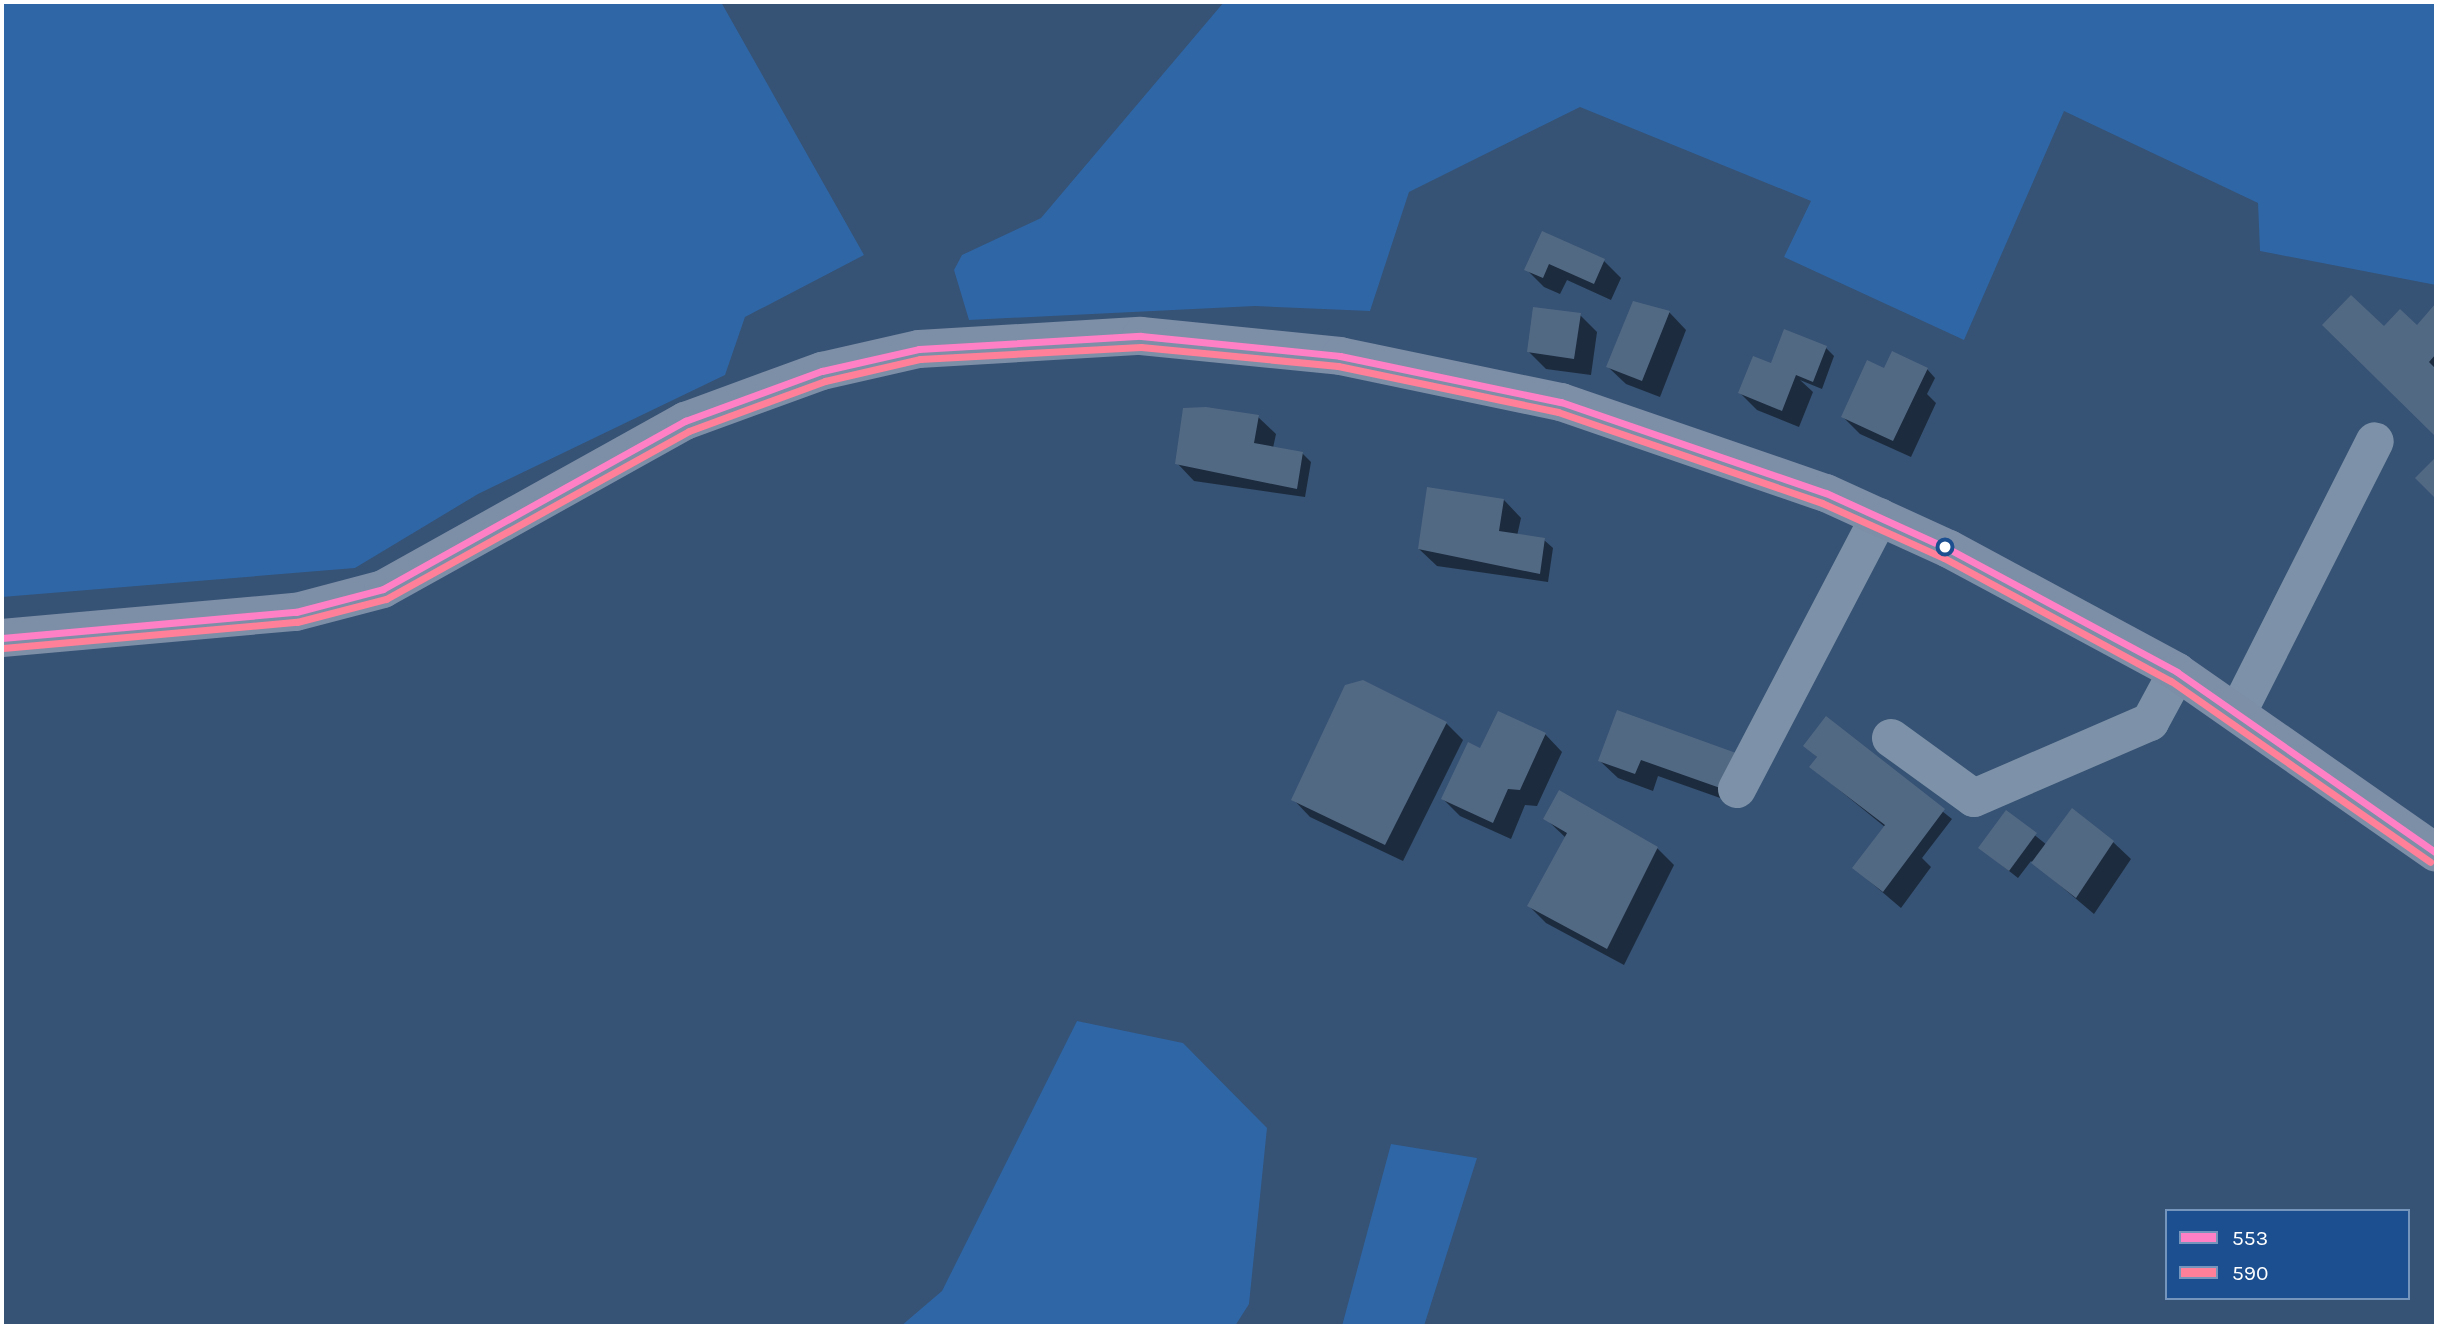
<!DOCTYPE html>
<html>
<head>
<meta charset="utf-8">
<style>
	body { margin:0 }
	#map { position:relative; width:2438px; height:1328px; overflow:hidden; background:#365274; font-family:Karla,sans-serif }
	div>[style] { position:absolute }
	[style*='--x'] { left:calc(var(--x)*1px); top:calc(var(--y)*1px); width:calc(var(--w)*1px); rotate:calc(var(--a)*1deg) }
	.green>* { inset:0; background:#2f66a5 }
	.shadow>* { inset:0; background:#0007 }
	.building>* { inset:0; background:#526984 }
	.minor>* { height:38px; margin:-19px; padding:0 19px; transform-origin:19px; border-radius:19px; background:#7d92a8 }
	.major>* { height:38px; margin:-19px; padding:0 19px; transform-origin:19px; border-radius:19px; background:#7d8ea7 }
	.bus-1>* { height:7px; margin:-3.5px; padding:0 3.5px; transform-origin:3.5px; border-radius:3.5px; background:#ff80c5 }
	.bus-2>* { height:7px; margin:-3.5px; padding:0 3.5px; transform-origin:3.5px; border-radius:3.5px; background:#ff8098 }
	.dots>* { width:19px; height:19px; translate:-50% -50%; box-sizing:border-box; border:4px solid #1b4f8f; border-radius:50% }
	span { translate:-50% -50%; white-space:nowrap; text-align:center; line-height:1.15; -webkit-text-stroke:7px #1b4f8f; paint-order:stroke }
	.frame { position:absolute; inset:0; border:4px solid #fff; pointer-events:none }
	.legend { position:absolute; left:2165px; top:1209px; width:245px; height:91px; box-sizing:border-box; background:#1b4f8f; border:2px solid #7695bc; margin:0; padding:9px 12px; list-style:none; font-size:21px; color:#fff }
	.legend li { display:flex; align-items:center; gap:14px; height:35px }
	.legend b { width:35px; border:2px solid #7695bc }
</style>
</head>
<body>
<div id="map">
	<div class="green">
		<i style="clip-path:polygon(2px 2px,721px 2px,864px 255px,745px 317px,725px 375px,478px 494px,355px 568px,2px 597px)"></i>
		<i style="clip-path:polygon(1224px 2px,2436px 2px,2436px 285px,2260px 251px,2258px 203px,2064px 111px,1964px 340px,1784px 257px,1811px 201px,1580px 107px,1409px 192px,1370px 311px,1255px 306px,969px 320px,954px 270px,962px 255px,1041px 218px)"></i>
		<i style="clip-path:polygon(1077px 1021px,1183px 1043px,1267px 1128px,1249px 1304px,1235px 1326px,901px 1326px,942px 1291px)"></i>
		<i style="clip-path:polygon(1391px 1144px,1477px 1158px,1424px 1326px,1342px 1326px)"></i>
	</div>
	<div class="shadow">
		<i style="clip-path:polygon(1542px 233px,1604px 261px,1621px 278px,1611px 300px,1567px 280px,1560px 294px,1544px 287px,1526px 269px)"></i>
		<i style="clip-path:polygon(2436px 306px,2436px 435px,2325px 325px,2417px 327px)"></i>
		<i style="clip-path:polygon(1669px 312px,1686px 330px,1660px 397px,1626px 384px,1608px 367px)"></i>
		<i style="clip-path:polygon(1580px 315px,1597px 332px,1591px 375px,1546px 369px,1529px 352px)"></i>
		<i style="clip-path:polygon(1826px 348px,1834px 356px,1822px 389px,1800px 380px,1813px 392px,1799px 427px,1757px 410px,1740px 393px,1772px 365px)"></i>
		<i style="clip-path:polygon(1927px 369px,1935px 378px,1927px 394px,1936px 403px,1911px 457px,1860px 434px,1843px 417px)"></i>
		<i style="clip-path:polygon(1258px 417px,1276px 434px,1273px 448px,1302px 453px,1311px 462px,1305px 497px,1194px 481px,1177px 463px)"></i>
		<i style="clip-path:polygon(1504px 500px,1521px 518px,1517px 536px,1544px 540px,1553px 548px,1548px 582px,1437px 566px,1419px 549px)"></i>
		<i style="clip-path:polygon(1826px 719px,1952px 819px,1922px 858px,1931px 867px,1901px 908px,1854px 868px,1885px 827px,1811px 767px,1818px 758px,1805px 746px)"></i>
		<i style="clip-path:polygon(1446px 723px,1463px 740px,1403px 861px,1310px 817px,1293px 799px)"></i>
		<i style="clip-path:polygon(1545px 734px,1562px 752px,1537px 806px,1525px 805px,1511px 839px,1460px 816px,1443px 799px,1481px 750px)"></i>
		<i style="clip-path:polygon(1735px 754px,1740px 805px,1658px 776px,1653px 791px,1618px 778px,1600px 761px)"></i>
		<i style="clip-path:polygon(2006px 812px,2047px 845px,2113px 842px,2131px 859px,2094px 914px,2031px 861px,2018px 878px,1980px 848px)"></i>
		<i style="clip-path:polygon(1545px 818px,1657px 848px,1674px 865px,1624px 965px,1546px 923px,1529px 906px,1566px 838px)"></i>
	</div>
	<div class="building">
		<i style="clip-path:polygon(1542px 231px,1605px 259px,1594px 284px,1549px 264px,1543px 278px,1524px 270px)"></i>
		<i style="clip-path:polygon(2351px 295px,2384px 326px,2400px 309px,2417px 325px,2436px 303px,2436px 354px,2429px 362px,2436px 369px,2436px 437px,2322px 325px)"></i>
		<i style="clip-path:polygon(1633px 301px,1670px 311px,1642px 381px,1606px 367px)"></i>
		<i style="clip-path:polygon(1533px 307px,1581px 313px,1574px 359px,1527px 352px)"></i>
		<i style="clip-path:polygon(1784px 329px,1827px 346px,1813px 382px,1796px 375px,1782px 411px,1738px 393px,1753px 356px,1771px 363px)"></i>
		<i style="clip-path:polygon(1892px 351px,1928px 368px,1893px 441px,1841px 417px,1867px 360px,1884px 368px)"></i>
		<i style="clip-path:polygon(1206px 407px,1259px 415px,1254px 443px,1303px 452px,1297px 489px,1175px 464px,1183px 408px)"></i>
		<i style="clip-path:polygon(2436px 457px,2436px 499px,2415px 478px)"></i>
		<i style="clip-path:polygon(1427px 487px,1504px 499px,1499px 531px,1545px 538px,1540px 574px,1418px 549px)"></i>
		<i style="clip-path:polygon(1363px 680px,1447px 722px,1385px 845px,1291px 800px,1345px 685px)"></i>
		<i style="clip-path:polygon(1617px 710px,1736px 753px,1723px 789px,1641px 760px,1635px 774px,1598px 761px)"></i>
		<i style="clip-path:polygon(1498px 711px,1546px 733px,1520px 790px,1508px 789px,1493px 823px,1441px 799px,1468px 742px,1480px 748px)"></i>
		<i style="clip-path:polygon(1826px 716px,1945px 809px,1883px 892px,1852px 868px,1885px 825px,1809px 767px,1817px 757px,1803px 746px)"></i>
		<i style="clip-path:polygon(1559px 790px,1658px 847px,1607px 949px,1527px 906px,1567px 833px,1543px 819px)"></i>
		<i style="clip-path:polygon(2072px 808px,2114px 841px,2076px 898px,2031px 863px)"></i>
		<i style="clip-path:polygon(2006px 810px,2037px 833px,2009px 871px,1978px 848px)"></i>
	</div>
	<div class="minor">
		<i style="--x:2239;--y:710;--w:301;--a:-63.2"></i>
		<i style="--x:1891;--y:738;--w:102;--a:35.9"></i>
		<i style="--x:1974;--y:798;--w:192;--a:-23.4"></i>
		<i style="--x:2150;--y:722;--w:57;--a:-61.6"></i>
		<i style="--x:1737;--y:789;--w:307;--a:-62.4"></i>
	</div>
	<div class="major">
		<i style="--x:2;--y:638;--w:295;--a:-5.1"></i>
		<i style="--x:296;--y:612;--w:90;--a:-14.8"></i>
		<i style="--x:383;--y:589;--w:346;--a:-29.1"></i>
		<i style="--x:685;--y:421;--w:146;--a:-20.1"></i>
		<i style="--x:822;--y:371;--w:99;--a:-12.8"></i>
		<i style="--x:919;--y:349;--w:222;--a:-3.4"></i>
		<i style="--x:1141;--y:336;--w:200;--a:5.7"></i>
		<i style="--x:1340;--y:356;--w:226;--a:11.8"></i>
		<i style="--x:1561;--y:402;--w:280;--a:19"></i>
		<i style="--x:1826;--y:493;--w:135;--a:24.5"></i>
		<i style="--x:1949;--y:549;--w:259;--a:28.3"></i>
		<i style="--x:2177;--y:672;--w:316;--a:34.9"></i>
	</div>
	<div class="bus-1">
		<i style="--x:2;--y:638;--w:295;--a:-5.1"></i>
		<i style="--x:296;--y:612;--w:90;--a:-14.8"></i>
		<i style="--x:383;--y:589;--w:346;--a:-29.1"></i>
		<i style="--x:685;--y:421;--w:146;--a:-20.1"></i>
		<i style="--x:822;--y:371;--w:99;--a:-12.8"></i>
		<i style="--x:919;--y:349;--w:222;--a:-3.4"></i>
		<i style="--x:1141;--y:336;--w:200;--a:5.7"></i>
		<i style="--x:1340;--y:356;--w:226;--a:11.8"></i>
		<i style="--x:1561;--y:402;--w:280;--a:19"></i>
		<i style="--x:1826;--y:493;--w:135;--a:24.5"></i>
		<i style="--x:1949;--y:549;--w:259;--a:28.3"></i>
		<i style="--x:2177;--y:672;--w:316;--a:34.9"></i>
	</div>
	<div class="bus-2">
		<i style="--x:3;--y:648;--w:295;--a:-5.1"></i>
		<i style="--x:297;--y:622;--w:92;--a:-14.5"></i>
		<i style="--x:386;--y:599;--w:346;--a:-29"></i>
		<i style="--x:689;--y:431;--w:145;--a:-20.2"></i>
		<i style="--x:825;--y:381;--w:98;--a:-13"></i>
		<i style="--x:920;--y:359;--w:221;--a:-3.1"></i>
		<i style="--x:1141;--y:347;--w:198;--a:5.5"></i>
		<i style="--x:1338;--y:366;--w:225;--a:11.8"></i>
		<i style="--x:1558;--y:412;--w:279;--a:19"></i>
		<i style="--x:1822;--y:503;--w:134;--a:24.3"></i>
		<i style="--x:1944;--y:558;--w:258;--a:28.5"></i>
		<i style="--x:2171;--y:681;--w:316;--a:34.9"></i>
	</div>
	<div class="dots">
		<i style="left:1945px;top:547px;background:#fff"></i>
	</div>
	<div class="frame"></div>
	<ul class="legend">
	<li><b style="height:9px;background:#ff80c5"></b>553</li>
	<li><b style="height:9px;background:#ff8098"></b>590</li>
	</ul>
</div>
</body>
</html>
